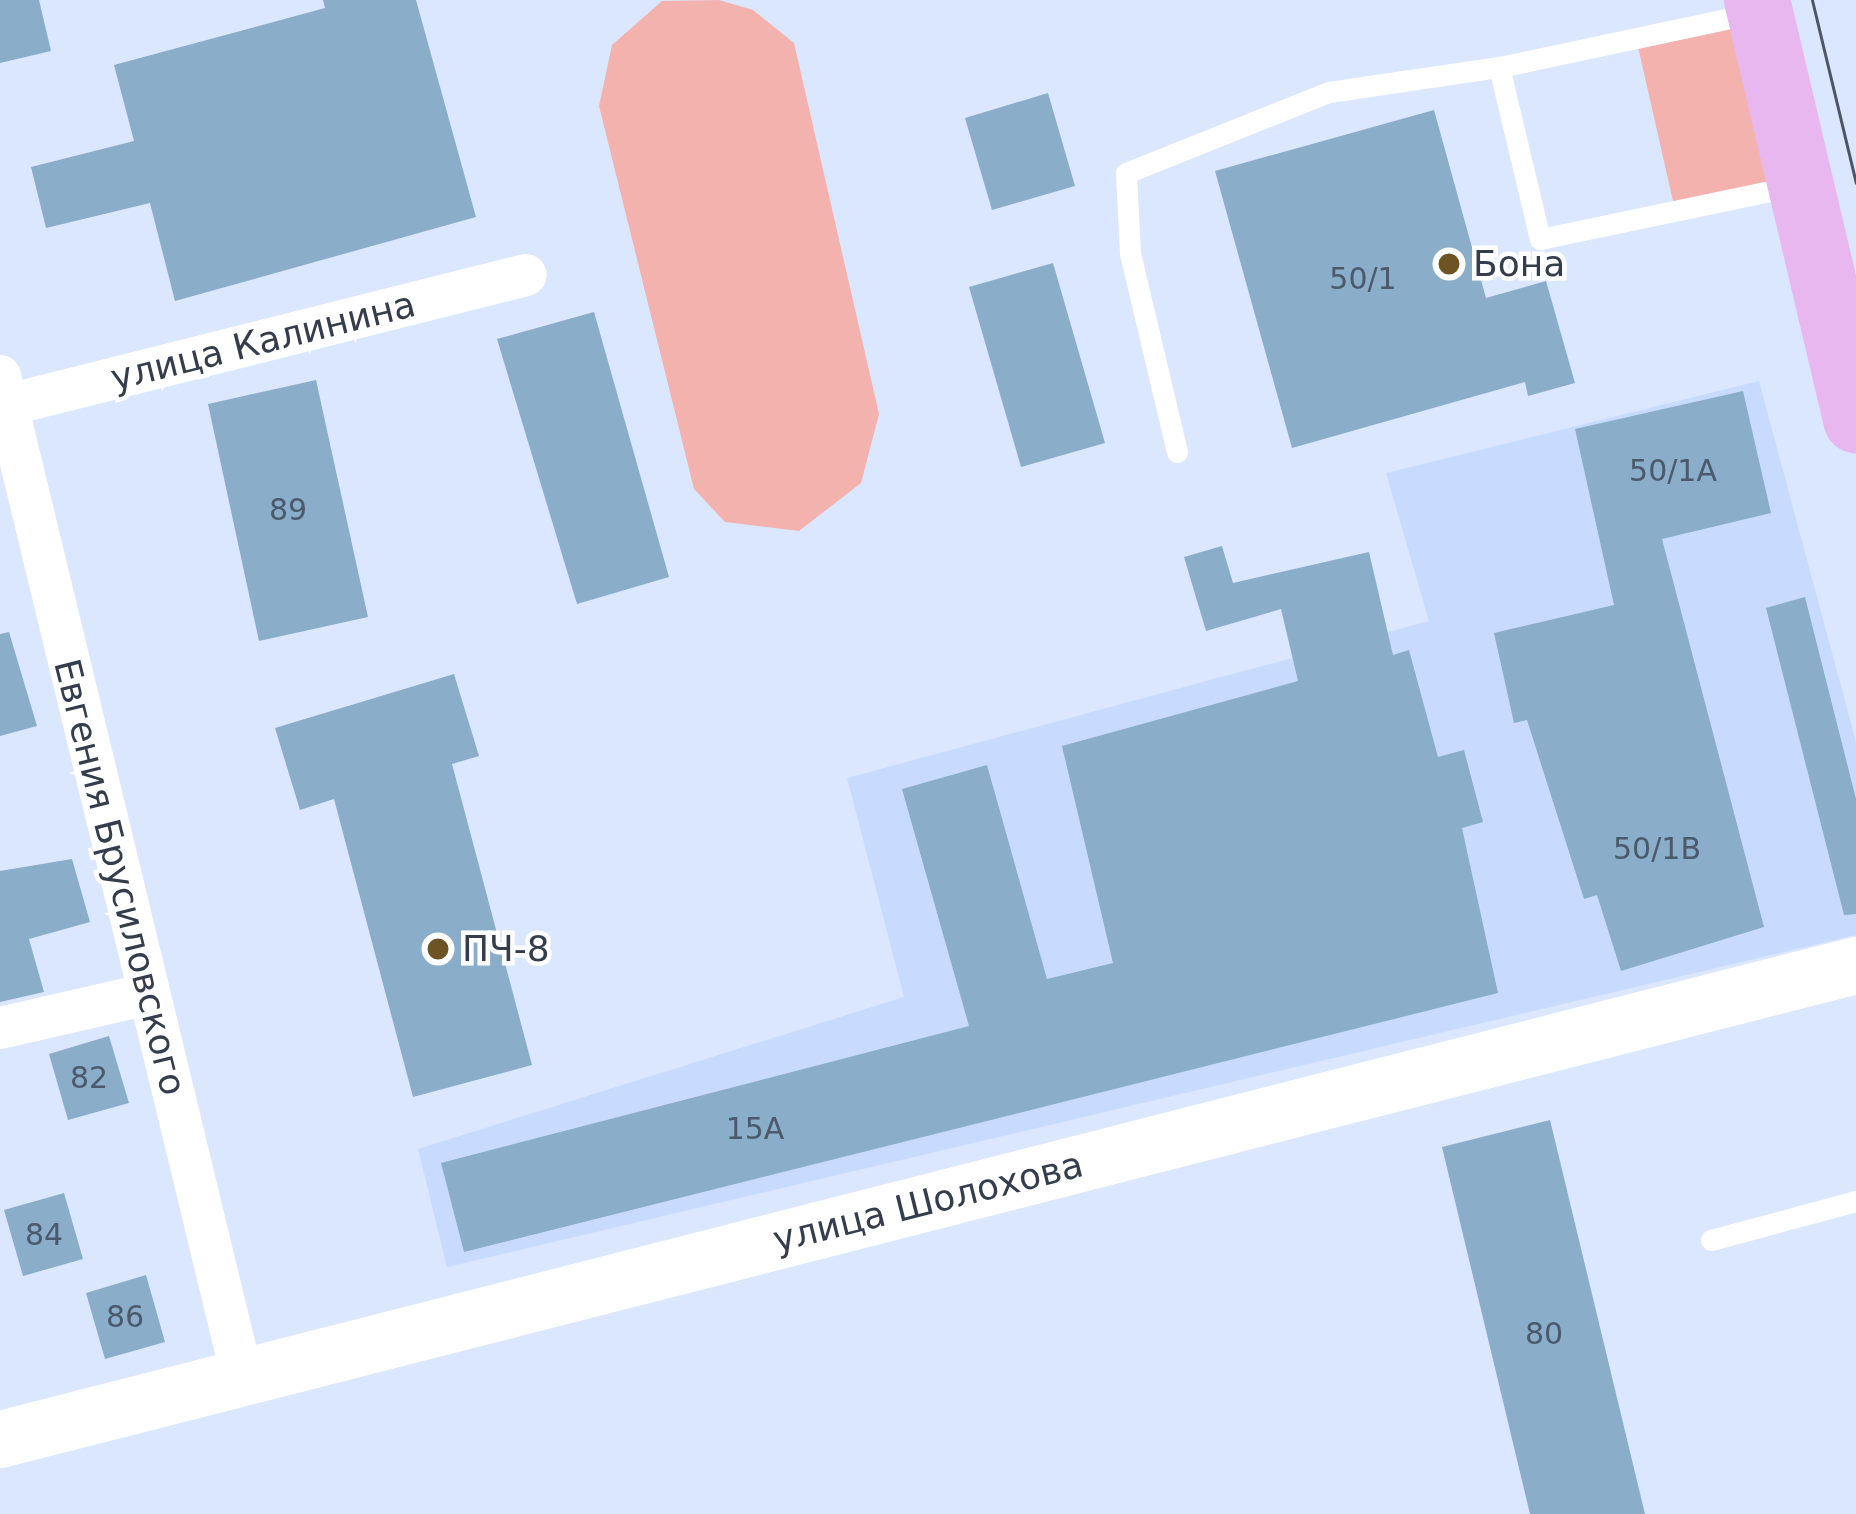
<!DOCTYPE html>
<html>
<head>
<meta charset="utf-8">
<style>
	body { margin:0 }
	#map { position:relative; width:1856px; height:1514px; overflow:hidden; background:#dbe7fe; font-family:"DejaVu Sans",sans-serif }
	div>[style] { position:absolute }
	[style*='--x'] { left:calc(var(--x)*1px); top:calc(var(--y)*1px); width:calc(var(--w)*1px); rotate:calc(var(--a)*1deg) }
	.built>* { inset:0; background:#c8dbff }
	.green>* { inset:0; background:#f3b2ae }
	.building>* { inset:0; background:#8aadc9 }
	.lane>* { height:21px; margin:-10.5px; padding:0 10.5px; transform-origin:10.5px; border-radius:10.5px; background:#fff }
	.street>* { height:42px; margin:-21px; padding:0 21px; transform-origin:21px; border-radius:21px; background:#fff }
	.secondary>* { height:57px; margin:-28.5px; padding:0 28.5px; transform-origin:28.5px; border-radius:28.5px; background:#fff }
	.primary>* { height:66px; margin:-33px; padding:0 33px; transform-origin:33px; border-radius:33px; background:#e9b7ef }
	.tram>* { height:3px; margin:-1.5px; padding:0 1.5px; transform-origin:1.5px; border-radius:1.5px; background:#4d5666 }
	.dots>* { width:33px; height:33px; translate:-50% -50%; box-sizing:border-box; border:6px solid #fff; border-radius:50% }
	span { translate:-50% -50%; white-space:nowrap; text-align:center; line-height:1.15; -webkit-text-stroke:9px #fff; paint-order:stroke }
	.number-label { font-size:30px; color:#4a596b }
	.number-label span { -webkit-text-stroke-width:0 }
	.poi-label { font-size:36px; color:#353d4c }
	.left { translate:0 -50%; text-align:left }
	.street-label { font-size:36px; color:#353d4c }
</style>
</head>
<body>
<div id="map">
	<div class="built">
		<i style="clip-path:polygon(1759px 381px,1856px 742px,1856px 935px,447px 1267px,418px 1149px,904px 997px,847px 778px,1429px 621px,1386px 473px)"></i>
	</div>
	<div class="green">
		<i style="clip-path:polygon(719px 0,753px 10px,794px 43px,879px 414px,861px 483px,799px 531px,725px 522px,694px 489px,599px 106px,612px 45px,662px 1px)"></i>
		<i style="clip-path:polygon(1744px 10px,1781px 188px,1675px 210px,1636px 38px)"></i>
	</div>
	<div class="building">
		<i style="clip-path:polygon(0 0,39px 0,51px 51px,0 63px)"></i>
		<i style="clip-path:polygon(323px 0,416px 0,476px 217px,175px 301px,150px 203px,46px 228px,31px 167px,134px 141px,114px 65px,325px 8px)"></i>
		<i style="clip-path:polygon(1048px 93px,1075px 186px,992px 210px,965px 118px)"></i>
		<i style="clip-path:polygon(1434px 110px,1486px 298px,1546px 281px,1575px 383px,1528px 396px,1525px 382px,1292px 448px,1215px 171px)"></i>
		<i style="clip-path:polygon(1053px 263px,1105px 443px,1021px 467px,969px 287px)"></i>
		<i style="clip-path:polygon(594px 312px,669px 577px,577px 604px,497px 339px)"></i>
		<i style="clip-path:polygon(316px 380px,368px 617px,259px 641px,208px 404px)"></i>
		<i style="clip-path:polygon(1743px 391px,1771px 513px,1662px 539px,1764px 927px,1621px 971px,1597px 895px,1584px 899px,1527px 720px,1514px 723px,1494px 633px,1614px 605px,1575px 429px)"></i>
		<i style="clip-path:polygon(1222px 546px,1233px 583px,1369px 552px,1393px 655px,1409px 650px,1438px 757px,1464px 750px,1483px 822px,1462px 828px,1498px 993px,464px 1252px,441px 1163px,969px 1026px,902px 789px,987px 765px,1047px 979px,1113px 963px,1062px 746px,1298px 681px,1281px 609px,1206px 631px,1184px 557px)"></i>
		<i style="clip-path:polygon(1805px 597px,1856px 799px,1856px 914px,1844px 915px,1766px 608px)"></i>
		<i style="clip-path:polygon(9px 632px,37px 726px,0 736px,0 634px)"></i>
		<i style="clip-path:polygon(454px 674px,479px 756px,452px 764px,532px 1065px,413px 1097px,334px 799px,300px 810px,275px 728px)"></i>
		<i style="clip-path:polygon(72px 859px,90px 922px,29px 939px,44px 992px,0 1002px,0 871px)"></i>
		<i style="clip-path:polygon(109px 1036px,129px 1103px,68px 1120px,49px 1054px)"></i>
		<i style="clip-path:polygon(1550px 1120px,1558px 1153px,1645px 1514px,1530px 1514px,1442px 1147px)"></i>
		<i style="clip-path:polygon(64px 1193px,83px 1259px,23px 1276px,4px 1210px)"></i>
		<i style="clip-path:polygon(146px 1275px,165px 1342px,105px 1359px,86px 1293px)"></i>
	</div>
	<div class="lane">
		<i style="--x:1754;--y:13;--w:261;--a:168"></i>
		<i style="--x:1499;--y:67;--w:177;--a:76.6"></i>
		<i style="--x:1540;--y:239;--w:258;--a:-11.8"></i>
		<i style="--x:1177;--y:452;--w:204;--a:-103.3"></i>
		<i style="--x:1130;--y:253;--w:80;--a:-92.9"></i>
		<i style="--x:1126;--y:173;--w:219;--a:-21.8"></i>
		<i style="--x:1329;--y:92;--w:172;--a:-8.4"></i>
		<i style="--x:1711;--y:1240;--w:150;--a:-15.1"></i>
	</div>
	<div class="street">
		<i style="--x:0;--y:376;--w:1029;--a:76.4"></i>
		<i style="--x:0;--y:407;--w:542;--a:-14.09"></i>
		<i style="--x:0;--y:1028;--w:152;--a:-12.9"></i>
	</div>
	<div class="secondary">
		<i style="--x:0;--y:1439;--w:1916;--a:-14.33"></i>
	</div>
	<div class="primary">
		<i style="--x:1757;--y:0;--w:432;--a:76.7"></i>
	</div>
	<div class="tram">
		<i style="--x:1812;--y:0;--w:188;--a:76.5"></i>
	</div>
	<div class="dots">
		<i style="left:1449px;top:264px;background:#6c5424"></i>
		<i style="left:438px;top:949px;background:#6c5424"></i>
	</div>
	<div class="number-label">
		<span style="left:1363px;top:279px">50/1</span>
		<span style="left:1673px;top:471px">50/1А</span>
		<span style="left:288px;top:510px">89</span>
		<span style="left:1657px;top:849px">50/1В</span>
		<span style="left:89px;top:1078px">82</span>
		<span style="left:755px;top:1129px">15А</span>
		<span style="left:44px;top:1235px">84</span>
		<span style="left:125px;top:1317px">86</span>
		<span style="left:1544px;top:1334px">80</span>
	</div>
	<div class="poi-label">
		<span class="left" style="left:1473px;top:264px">Бона</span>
		<span class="left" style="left:462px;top:949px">ПЧ-8</span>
	</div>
	<div class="street-label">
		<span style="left:263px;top:341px;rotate:-14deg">улица Калинина</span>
		<span style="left:120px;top:877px;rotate:76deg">Евгения Брусиловского</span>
		<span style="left:928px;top:1202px;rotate:-14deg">улица Шолохова</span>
	</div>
</div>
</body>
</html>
